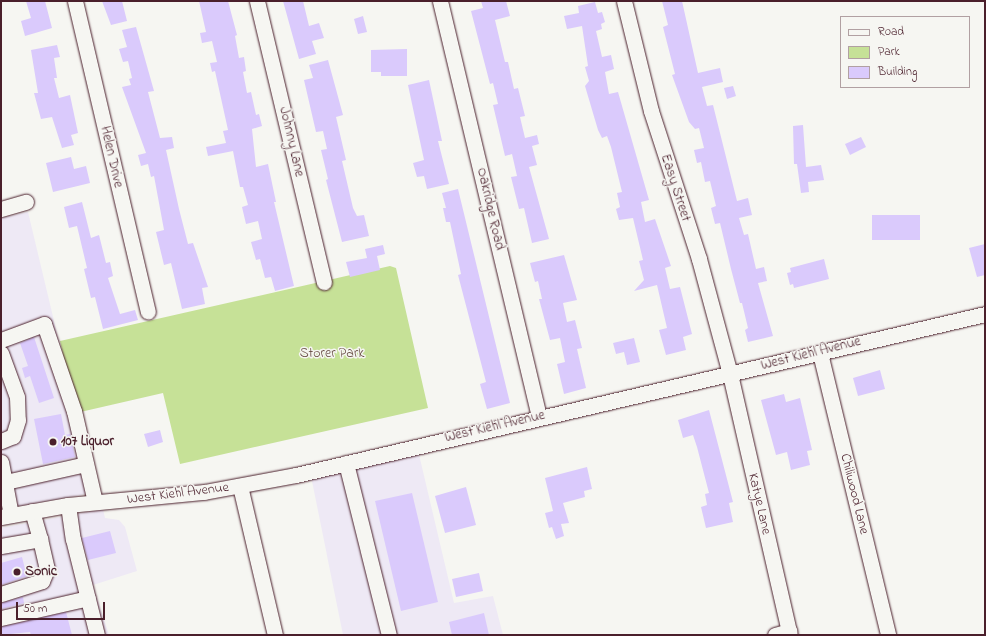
<!DOCTYPE html>
<html>
<head>
<meta charset="utf-8">
<style>
	body { margin:0 }
	#map { position:relative; width:986px; height:636px; overflow:hidden; background:#f6f6f2; font-family:"Indie Flower",sans-serif }
	div>[style] { position:absolute }
	[style*='--x'] { left:calc(var(--x)*1px); top:calc(var(--y)*1px); width:calc(var(--w)*1px); rotate:calc(var(--a)*1deg) }
	.built>* { inset:0; background:#eee9f5 }
	.green>* { inset:0; background:#c6e197 }
	.building>* { inset:0; background:#dacafc }
	.roads { filter:drop-shadow(0 0 1px #4a1f2b) drop-shadow(0 0 1px #4a1f2b) }
	.minor>* { height:15px; margin:-7.5px; padding:0 7.5px; transform-origin:7.5px; border-radius:7.5px; background:#f6f6f2 }
	.dots>* { width:11px; height:11px; translate:-50% -50%; box-sizing:border-box; border:2px solid #f6f6f2; border-radius:50% }
	span { translate:-50% -50%; white-space:nowrap; text-align:center; line-height:1.15; -webkit-text-stroke:3px #f6f6f2; paint-order:stroke }
	.street-label { font-size:14px; color:#4a1f2b }
	.park-label { font-size:14px; color:#695046 }
	.poi-label { font-size:14px; color:#4a1f2b; font-weight:700 }
	.left { translate:0 -50%; text-align:left }
	.frame { position:absolute; inset:0; border:2px solid #4a1f2b; pointer-events:none }
	.legend { position:absolute; left:840px; top:16px; width:130px; height:72px; box-sizing:border-box; background:#f6f6f2; border:1px solid #b1a0a2; margin:0; padding:5px 7px; list-style:none; font-size:12px; color:#4a1f2b }
	.legend li { display:flex; align-items:center; gap:8px; height:20px }
	.legend b { width:20px; border:1px solid #b1a0a2 }
	.scale { position:absolute; left:16px; top:602px; width:89px; height:18px; box-sizing:border-box; border:2px solid #4a1f2b; border-top:0; padding-left:5px; font-size:12px; line-height:14px; white-space:nowrap; color:#4a1f2b; -webkit-text-stroke:3px #f6f6f2; paint-order:stroke }
</style>
</head>
<body>
<div id="map">
	<div class="built">
		<i style="clip-path:polygon(28px 212px,76px 413px,91px 493px,1px 510px,1px 218px)"></i>
		<i style="clip-path:polygon(417px 446px,454px 603px,493px 596px,503px 635px,343px 635px,310px 471px)"></i>
		<i style="clip-path:polygon(103px 509px,105px 518px,119px 520px,125px 527px,137px 571px,93px 585px,109px 635px,1px 635px,1px 528px)"></i>
	</div>
	<div class="green">
		<i style="clip-path:polygon(390px 266px,396px 268px,428px 408px,180px 464px,163px 393px,76px 413px,60px 341px)"></i>
	</div>
	<div class="building">
		<i style="clip-path:polygon(26px 1px,45px 1px,52px 28px,25px 36px,21px 21px,31px 18px)"></i>
		<i style="clip-path:polygon(102px 1px,122px 1px,127px 21px,111px 25px)"></i>
		<i style="clip-path:polygon(199px 1px,228px 1px,237px 35px,235px 36px,239px 58px,244px 57px,246px 71px,243px 72px,247px 93px,251px 92px,256px 115px,259px 114px,262px 126px,252px 129px,256px 167px,268px 164px,276px 202px,274px 202px,294px 286px,275px 291px,271px 277px,265px 278px,260px 259px,256px 260px,251px 242px,262px 239px,258px 221px,246px 224px,242px 207px,248px 205px,243px 187px,240px 187px,233px 151px,208px 156px,206px 147px,226px 143px,223px 131px,228px 130px,215px 71px,212px 72px,210px 63px,217px 62px,212px 41px,202px 43px,200px 33px,206px 32px)"></i>
		<i style="clip-path:polygon(283px 1px,303px 1px,309px 26px,319px 23px,324px 38px,312px 41px,316px 54px,299px 59px)"></i>
		<i style="clip-path:polygon(481px 1px,506px 1px,510px 16px,495px 20px,505px 62px,508px 62px,514px 89px,518px 88px,525px 116px,520px 117px,525px 138px,537px 135px,539px 144px,532px 146px,537px 165px,529px 167px,549px 239px,532px 243px,524px 208px,519px 209px,511px 177px,517px 176px,512px 154px,505px 156px,493px 105px,498px 104px,493px 83px,490px 84px,471px 11px,483px 8px)"></i>
		<i style="clip-path:polygon(662px 1px,682px 1px,698px 73px,720px 68px,723px 82px,702px 87px,707px 106px,713px 105px,737px 201px,748px 198px,752px 215px,739px 218px,744px 235px,748px 234px,756px 269px,764px 267px,767px 281px,758px 283px,773px 336px,748px 342px,745px 330px,748px 328px,742px 303px,740px 303px,731px 269px,720px 223px,715px 224px,711px 208px,716px 206px,710px 181px,705px 182px,701px 162px,697px 163px,694px 150px,704px 148px,699px 128px,695px 129px,689px 122px,672px 75px,675px 74px,663px 27px,668px 25px)"></i>
		<i style="clip-path:polygon(595px 2px,598px 13px,602px 12px,605px 22px,601px 24px,602px 29px,596px 31px,602px 57px,611px 55px,614px 69px,605px 72px,609px 94px,618px 92px,649px 200px,641px 202px,645px 222px,655px 219px,671px 266px,665px 268px,670px 289px,680px 287px,692px 334px,683px 337px,686px 350px,666px 355px,659px 330px,667px 328px,657px 285px,634px 291px,644px 280px,639px 261px,643px 260px,633px 218px,619px 220px,616px 209px,620px 207px,617px 193px,622px 192px,611px 147px,607px 136px,602px 138px,598px 130px,585px 86px,589px 81px,585px 67px,588px 66px,582px 26px,567px 29px,564px 16px,579px 13px,578px 6px)"></i>
		<i style="clip-path:polygon(363px 16px,367px 32px,358px 34px,354px 19px)"></i>
		<i style="clip-path:polygon(136px 27px,154px 91px,148px 92px,160px 138px,172px 137px,174px 148px,166px 150px,179px 209px,188px 244px,193px 243px,208px 287px,202px 288px,205px 304px,182px 309px,171px 263px,164px 265px,156px 232px,164px 230px,154px 176px,151px 177px,148px 164px,141px 166px,138px 155px,146px 153px,122px 87px,131px 85px,129px 79px,132px 78px,128px 61px,123px 62px,119px 49px,127px 47px,122px 30px)"></i>
		<i style="clip-path:polygon(57px 45px,60px 57px,54px 58px,57px 78px,54px 78px,59px 98px,70px 95px,78px 133px,71px 135px,74px 145px,62px 148px,52px 117px,41px 119px,34px 93px,38px 93px,31px 50px)"></i>
		<i style="clip-path:polygon(407px 49px,407px 76px,381px 76px,381px 72px,371px 72px,371px 50px)"></i>
		<i style="clip-path:polygon(328px 60px,343px 115px,336px 117px,346px 160px,342px 161px,353px 208px,357px 216px,364px 215px,369px 236px,342px 242px,326px 180px,328px 179px,321px 150px,327px 149px,323px 131px,316px 132px,304px 80px,313px 78px,309px 65px)"></i>
		<i style="clip-path:polygon(429px 80px,442px 141px,438px 141px,449px 184px,427px 189px,424px 176px,417px 177px,413px 163px,424px 160px,408px 85px)"></i>
		<i style="clip-path:polygon(733px 86px,736px 96px,727px 99px,724px 88px)"></i>
		<i style="clip-path:polygon(803px 125px,806px 167px,821px 165px,824px 180px,808px 182px,809px 192px,801px 193px,797px 164px,794px 164px,793px 126px)"></i>
		<i style="clip-path:polygon(861px 137px,866px 147px,850px 155px,845px 144px)"></i>
		<i style="clip-path:polygon(71px 157px,74px 169px,86px 166px,90px 183px,53px 192px,46px 163px)"></i>
		<i style="clip-path:polygon(458px 189px,510px 403px,487px 409px,480px 384px,486px 382px,458px 275px,461px 274px,450px 222px,446px 222px,443px 208px,446px 208px,442px 193px)"></i>
		<i style="clip-path:polygon(82px 202px,91px 238px,99px 235px,106px 263px,110px 262px,113px 276px,108px 278px,120px 314px,135px 310px,138px 320px,103px 329px,95px 297px,91px 298px,84px 269px,87px 268px,77px 226px,69px 228px,64px 207px)"></i>
		<i style="clip-path:polygon(872px 215px,920px 215px,920px 240px,872px 240px)"></i>
		<i style="clip-path:polygon(985px 244px,985px 275px,977px 277px,969px 248px)"></i>
		<i style="clip-path:polygon(383px 245px,385px 254px,377px 256px,380px 270px,350px 277px,346px 262px,367px 258px,365px 249px)"></i>
		<i style="clip-path:polygon(564px 255px,577px 300px,563px 303px,567px 322px,575px 320px,582px 348px,577px 349px,586px 388px,564px 394px,557px 364px,565px 362px,560px 338px,550px 340px,539px 299px,542px 299px,538px 281px,535px 282px,530px 263px)"></i>
		<i style="clip-path:polygon(824px 259px,829px 279px,794px 288px,793px 284px,790px 285px,787px 273px,791px 272px,790px 268px)"></i>
		<i style="clip-path:polygon(34px 337px,54px 398px,39px 403px,30px 376px,25px 378px,22px 368px,28px 366px,20px 343px)"></i>
		<i style="clip-path:polygon(634px 338px,640px 362px,627px 365px,624px 352px,616px 354px,613px 343px)"></i>
		<i style="clip-path:polygon(880px 370px,885px 389px,858px 396px,853px 378px)"></i>
		<i style="clip-path:polygon(784px 394px,786px 402px,800px 398px,812px 450px,807px 451px,810px 465px,791px 470px,787px 452px,776px 455px,761px 400px)"></i>
		<i style="clip-path:polygon(709px 410px,733px 502px,729px 503px,733px 522px,706px 528px,701px 507px,707px 505px,705px 494px,709px 493px,697px 447px,693px 435px,683px 438px,678px 420px)"></i>
		<i style="clip-path:polygon(61px 414px,65px 435px,70px 434px,75px 457px,43px 464px,34px 419px)"></i>
		<i style="clip-path:polygon(160px 430px,163px 442px,148px 447px,144px 434px)"></i>
		<i style="clip-path:polygon(587px 467px,592px 489px,584px 491px,585px 497px,563px 503px,569px 523px,561px 524px,564px 536px,556px 539px,552px 527px,549px 528px,545px 513px,553px 511px,545px 478px)"></i>
		<i style="clip-path:polygon(466px 487px,476px 525px,445px 533px,435px 496px)"></i>
		<i style="clip-path:polygon(412px 493px,438px 602px,401px 611px,375px 501px)"></i>
		<i style="clip-path:polygon(110px 531px,116px 553px,88px 560px,82px 538px)"></i>
		<i style="clip-path:polygon(22px 557px,25px 569px,31px 567px,33px 574px,1px 585px,1px 563px)"></i>
		<i style="clip-path:polygon(479px 573px,483px 591px,456px 597px,452px 579px)"></i>
		<i style="clip-path:polygon(23px 597px,24px 603px,1px 609px,1px 603px)"></i>
		<i style="clip-path:polygon(66px 612px,72px 635px,31px 635px,30px 632px,1px 635px,1px 627px)"></i>
		<i style="clip-path:polygon(484px 613px,489px 635px,452px 635px,449px 622px)"></i>
	</div>
	<div class="roads">
		<div class="minor">
			<i style="--x:75;--y:1;--w:319;--a:76.8"></i>
			<i style="--x:257;--y:1;--w:289;--a:76.6"></i>
			<i style="--x:440;--y:1;--w:427;--a:76.6"></i>
			<i style="--x:624;--y:1;--w:113;--a:76.2"></i>
			<i style="--x:651;--y:111;--w:156;--a:72"></i>
			<i style="--x:699;--y:259;--w:119;--a:74.9"></i>
			<i style="--x:730;--y:374;--w:268;--a:77.1"></i>
			<i style="--x:1;--y:209;--w:26;--a:-16"></i>
			<i style="--x:1;--y:340;--w:46;--a:-20.4"></i>
			<i style="--x:44;--y:324;--w:92;--a:71"></i>
			<i style="--x:74;--y:411;--w:93;--a:77"></i>
			<i style="--x:1;--y:353;--w:47;--a:70"></i>
			<i style="--x:17;--y:397;--w:23;--a:88"></i>
			<i style="--x:18;--y:420;--w:17;--a:107"></i>
			<i style="--x:13;--y:436;--w:13;--a:157"></i>
			<i style="--x:820;--y:353;--w:290;--a:76.4"></i>
			<i style="--x:1;--y:462;--w:54;--a:79.3"></i>
			<i style="--x:346;--y:463;--w:177;--a:76"></i>
			<i style="--x:1;--y:483;--w:87;--a:-12.6"></i>
			<i style="--x:240;--y:486;--w:153;--a:76.8"></i>
			<i style="--x:68;--y:505;--w:34;--a:82"></i>
			<i style="--x:73;--y:539;--w:99;--a:76"></i>
			<i style="--x:32;--y:511;--w:29;--a:74"></i>
			<i style="--x:1;--y:517;--w:68;--a:-10.2"></i>
			<i style="--x:68;--y:505;--w:137;--a:-5.5"></i>
			<i style="--x:204;--y:492;--w:94;--a:-10.5"></i>
			<i style="--x:296;--y:475;--w:708;--a:-13.15"></i>
			<i style="--x:1;--y:546;--w:40;--a:-10"></i>
			<i style="--x:40;--y:539;--w:31;--a:77"></i>
			<i style="--x:47;--y:569;--w:13;--a:113"></i>
			<i style="--x:42;--y:581;--w:43;--a:162.4"></i>
			<i style="--x:1;--y:618;--w:89;--a:-12.9"></i>
			<i style="--x:775;--y:635;--w:15;--a:-16"></i>
		</div>
	</div>
	<div class="dots">
		<i style="left:53px;top:442px;background:#4a1f2b"></i>
		<i style="left:17px;top:572px;background:#4a1f2b"></i>
	</div>
	<div class="street-label">
		<span style="left:291px;top:142px;rotate:77deg">Johnny Lane</span>
		<span style="left:111px;top:157px;rotate:77deg">Helen Drive</span>
		<span style="left:675px;top:188px;rotate:72deg">Easy Street</span>
		<span style="left:490px;top:209px;rotate:77deg">Oakridge Road</span>
		<span style="left:811px;top:354px;rotate:-14deg">West Kiehl Avenue</span>
		<span style="left:495px;top:427px;rotate:-13deg">West Kiehl Avenue</span>
		<span style="left:178px;top:494px;rotate:-7deg">West Kiehl Avenue</span>
		<span style="left:854px;top:494px;rotate:76deg">Chiliwood Lane</span>
		<span style="left:759px;top:504px;rotate:77deg">Katye Lane</span>
	</div>
	<div class="park-label">
		<span style="left:332px;top:354px">Storer Park</span>
	</div>
	<div class="poi-label">
		<span class="left" style="left:61px;top:442px">107 Liquor</span>
		<span class="left" style="left:25px;top:572px">Sonic</span>
	</div>
	<div class="frame"></div>
	<ul class="legend">
	<li><b style="height:5px;background:#f6f6f2"></b>Road</li>
	<li><b style="height:11px;background:#c6e197"></b>Park</li>
	<li><b style="height:11px;background:#dacafc"></b>Building</li>
	</ul>
	<div class="scale">50 m</div>
</div>
</body>
</html>
